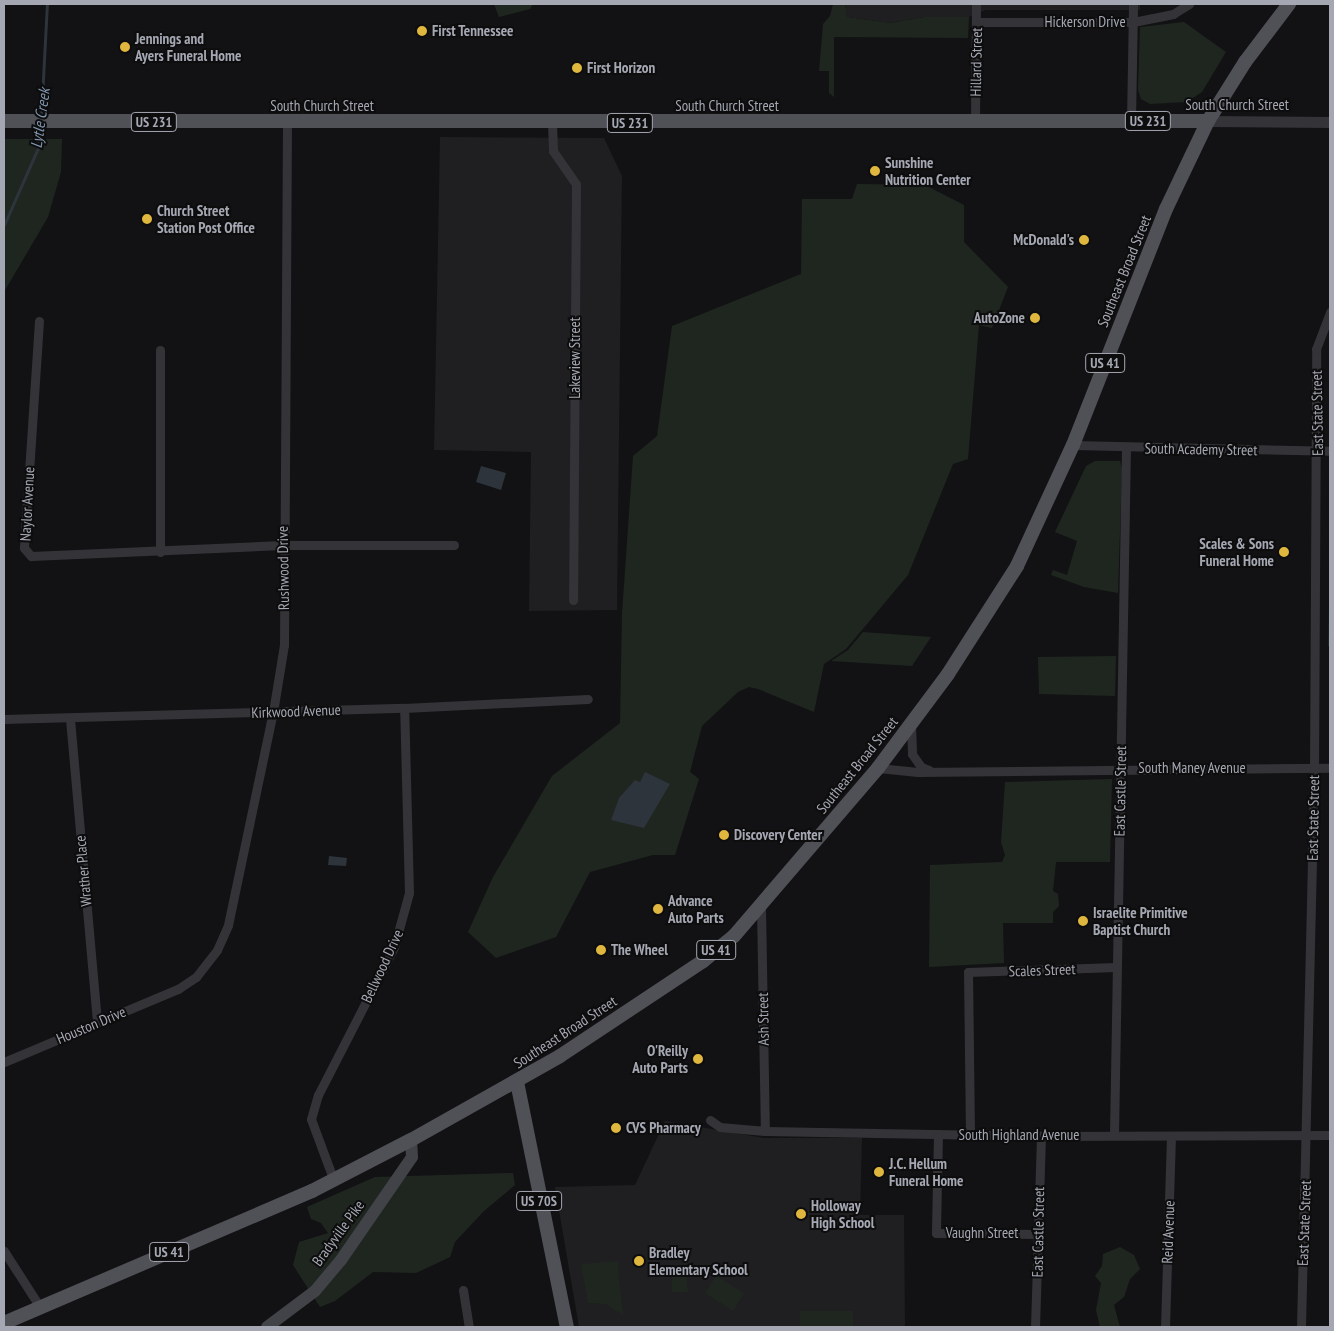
<!DOCTYPE html>
<html>
<head>
<meta charset="utf-8">
<style>
	body { margin:0 }
	#map { position:relative; width:1334px; height:1331px; overflow:hidden; background:#121214; font-family:"PT Sans Narrow",sans-serif }
	div>[style] { position:absolute }
	[style*='--x'] { left:calc(var(--x)*1px); top:calc(var(--y)*1px); width:calc(var(--w)*1px); rotate:calc(var(--a)*1deg) }
	.built>* { inset:0; background:#1f1e20 }
	.green>* { inset:0; background:#1f2620 }
	.water>* { inset:0; background:#2d343b }
	.stream>* { height:3px; margin:-1.5px; padding:0 1.5px; transform-origin:1.5px; border-radius:1.5px; background:#2d343b }
	.minor>* { height:9px; margin:-4.5px; padding:0 4.5px; transform-origin:4.5px; border-radius:4.5px; background:#343438 }
	.tertiary>* { height:11px; margin:-5.5px; padding:0 5.5px; transform-origin:5.5px; border-radius:5.5px; background:#343438 }
	.secondary>* { height:12px; margin:-6px; padding:0 6px; transform-origin:6px; border-radius:6px; background:#424348 }
	.primary>* { height:14px; margin:-7px; padding:0 7px; transform-origin:7px; border-radius:7px; background:#505157 }
	.dots>* { width:14px; height:14px; translate:-50% -50%; box-sizing:border-box; border:2px solid #0d0d0e; border-radius:50% }
	span { translate:-50% -50%; white-space:nowrap; text-align:center; line-height:1.15; -webkit-text-stroke:4px #0d0d0e; paint-order:stroke }
	.shield-label span { padding:1px 4px; background:#0d0d0e; border:1px solid; border-radius:4px; -webkit-text-stroke-width:0 }
	.shield-label { font-size:14px; color:#a5a8b3; font-weight:700 }
	.street-label { font-size:15px; color:#a5a8b3 }
	.poi-label { font-size:15px; color:#a5a8b3; font-weight:700 }
	.left { translate:0 -50%; text-align:left }
	.right { translate:-100% -50%; text-align:right }
	.water-label { font-size:16px; color:#7f93ab; font-style:italic }
	.frame { position:absolute; inset:0; border:5px solid #a5a8b3; pointer-events:none }
</style>
</head>
<body>
<div id="map">
	<div class="built">
		<i style="clip-path:polygon(845px 4px,1140px 4px,1140px 10px,985px 10px,969px 17px,924px 17px,891px 23px,847px 17px)"></i>
		<i style="clip-path:polygon(440px 137px,604px 138px,622px 176px,617px 610px,529px 611px,531px 452px,434px 450px)"></i>
		<i style="clip-path:polygon(665px 1121px,764px 1138px,862px 1138px,860px 1215px,904px 1215px,905px 1327px,579px 1327px,555px 1187px,635px 1185px)"></i>
	</div>
	<div class="green">
		<i style="clip-path:polygon(494px 4px,533px 4px,530px 9px,499px 17px)"></i>
		<i style="clip-path:polygon(833px 4px,845px 4px,847px 17px,891px 23px,924px 17px,969px 17px,968px 38px,834px 37px,834px 97px,829px 93px,829px 71px,819px 71px,823px 24px,830px 16px)"></i>
		<i style="clip-path:polygon(1184px 22px,1226px 52px,1202px 92px,1187px 102px,1150px 104px,1141px 99px,1138px 90px,1140px 27px)"></i>
		<i style="clip-path:polygon(4px 139px,62px 139px,61px 172px,48px 217px,4px 292px)"></i>
		<i style="clip-path:polygon(857px 184px,925px 185px,964px 205px,964px 242px,1008px 287px,992px 328px,979px 325px,968px 459px,953px 464px,908px 575px,846px 649px,824px 664px,814px 712px,758px 689px,749px 687px,738px 692px,702px 726px,690px 772px,699px 779px,675px 855px,653px 855px,590px 872px,556px 937px,496px 958px,468px 932px,493px 877px,552px 776px,620px 723px,622px 614px,633px 456px,657px 436px,672px 326px,801px 274px,802px 199px,852px 199px)"></i>
		<i style="clip-path:polygon(1095px 461px,1120px 461px,1122px 469px,1118px 593px,1084px 587px,1051px 575px,1053px 570px,1067px 575px,1077px 541px,1055px 532px,1086px 466px)"></i>
		<i style="clip-path:polygon(1330px 562px,1330px 646px,1328px 646px)"></i>
		<i style="clip-path:polygon(863px 632px,931px 637px,912px 666px,831px 661px,848px 650px)"></i>
		<i style="clip-path:polygon(1116px 656px,1115px 696px,1039px 694px,1038px 657px)"></i>
		<i style="clip-path:polygon(1112px 779px,1110px 862px,1056px 862px,1053px 891px,1058px 894px,1059px 906px,1053px 912px,1053px 923px,1003px 923px,1004px 963px,929px 967px,930px 865px,1002px 862px,1005px 855px,1001px 842px,1005px 782px)"></i>
		<i style="clip-path:polygon(513px 1173px,515px 1185px,484px 1211px,455px 1242px,450px 1257px,416px 1273px,373px 1272px,335px 1301px,320px 1307px,293px 1265px,299px 1242px,328px 1233px,321px 1223px,311px 1219px,307px 1207px,375px 1177px)"></i>
		<i style="clip-path:polygon(1120px 1247px,1134px 1255px,1140px 1269px,1130px 1279px,1124px 1297px,1114px 1305px,1120px 1327px,1100px 1327px,1096px 1310px,1101px 1283px,1095px 1276px,1102px 1266px,1103px 1254px)"></i>
		<i style="clip-path:polygon(619px 1261px,618px 1270px,623px 1315px,606px 1304px,588px 1303px,581px 1264px)"></i>
		<i style="clip-path:polygon(686px 1273px,688px 1292px,672px 1292px,672px 1274px)"></i>
		<i style="clip-path:polygon(716px 1276px,744px 1293px,733px 1311px,705px 1293px)"></i>
		<i style="clip-path:polygon(800px 1311px,853px 1311px,853px 1327px,800px 1327px)"></i>
	</div>
	<div class="water">
		<i style="clip-path:polygon(481px 466px,506px 473px,501px 490px,476px 482px)"></i>
		<i style="clip-path:polygon(645px 772px,670px 784px,644px 828px,611px 820px,619px 798px,635px 780px,640px 782px)"></i>
		<i style="clip-path:polygon(329px 856px,347px 858px,346px 866px,328px 865px)"></i>
	</div>
	<div class="stream">
		<i style="--x:41;--y:117;--w:113;--a:-87"></i>
		<i style="--x:4;--y:225;--w:84;--a:-66.2"></i>
		<i style="--x:38;--y:148;--w:23;--a:-85"></i>
	</div>
	<div class="minor">
		<i style="--x:977;--y:22;--w:156;--a:0"></i>
		<i style="--x:1133;--y:22;--w:41;--a:-11.3"></i>
		<i style="--x:1173;--y:14;--w:19;--a:-32"></i>
		<i style="--x:975;--y:121;--w:117;--a:-89.5"></i>
		<i style="--x:1131;--y:121;--w:117;--a:-89"></i>
		<i style="--x:552;--y:122;--w:29;--a:88"></i>
		<i style="--x:553;--y:151;--w:40;--a:55.1"></i>
		<i style="--x:576;--y:184;--w:416;--a:90.4"></i>
		<i style="--x:39;--y:321;--w:227;--a:93.8"></i>
		<i style="--x:24;--y:548;--w:11;--a:49"></i>
		<i style="--x:31;--y:556;--w:251;--a:-2.5"></i>
		<i style="--x:282;--y:545;--w:172;--a:0"></i>
		<i style="--x:1073;--y:445;--w:257;--a:1.3"></i>
		<i style="--x:160;--y:552;--w:202;--a:-90"></i>
		<i style="--x:4;--y:719;--w:400;--a:-1.6"></i>
		<i style="--x:404;--y:708;--w:184;--a:-2.8"></i>
		<i style="--x:70;--y:719;--w:305;--a:84.9"></i>
		<i style="--x:911;--y:724;--w:30;--a:88"></i>
		<i style="--x:912;--y:754;--w:16;--a:55"></i>
		<i style="--x:921;--y:767;--w:9;--a:21"></i>
		<i style="--x:878;--y:768;--w:40;--a:5.7"></i>
		<i style="--x:918;--y:772;--w:412;--a:-0.6"></i>
		<i style="--x:761;--y:907;--w:224;--a:89"></i>
		<i style="--x:4;--y:1062;--w:189;--a:-22.8"></i>
		<i style="--x:178;--y:989;--w:22;--a:-34"></i>
		<i style="--x:196;--y:977;--w:34;--a:-52"></i>
		<i style="--x:217;--y:950;--w:27;--a:-66"></i>
		<i style="--x:228;--y:925;--w:218;--a:-78.1"></i>
		<i style="--x:273;--y:712;--w:68;--a:-80.7"></i>
		<i style="--x:284;--y:645;--w:523;--a:-89.67"></i>
		<i style="--x:710;--y:1120;--w:12;--a:35"></i>
		<i style="--x:720;--y:1127;--w:45;--a:5.1"></i>
		<i style="--x:765;--y:1131;--w:276;--a:1"></i>
		<i style="--x:1041;--y:1136;--w:289;--a:-0.2"></i>
		<i style="--x:938;--y:1134;--w:99;--a:91.2"></i>
		<i style="--x:936;--y:1233;--w:102;--a:0.6"></i>
		<i style="--x:970;--y:1135;--w:163;--a:-90.7"></i>
		<i style="--x:968;--y:972;--w:148;--a:-1.9"></i>
		<i style="--x:1114;--y:1135;--w:687;--a:-89"></i>
		<i style="--x:334;--y:1181;--w:66;--a:-110.4"></i>
		<i style="--x:311;--y:1119;--w:25;--a:-74"></i>
		<i style="--x:318;--y:1095;--w:166;--a:-62.8"></i>
		<i style="--x:394;--y:947;--w:56;--a:-74.5"></i>
		<i style="--x:409;--y:893;--w:185;--a:-91.5"></i>
		<i style="--x:4;--y:1251;--w:67;--a:57.3"></i>
		<i style="--x:463;--y:1290;--w:37;--a:81"></i>
		<i style="--x:1035;--y:1327;--w:191;--a:-88.2"></i>
		<i style="--x:1165;--y:1327;--w:191;--a:-88.2"></i>
		<i style="--x:1301;--y:1327;--w:553;--a:-88.65"></i>
		<i style="--x:1314;--y:774;--w:425;--a:-89.7"></i>
		<i style="--x:1316;--y:349;--w:40;--a:-69"></i>
	</div>
	<div class="tertiary">
		<i style="--x:1208;--y:121;--w:122;--a:0.5"></i>
	</div>
	<div class="secondary">
		<i style="--x:267;--y:1327;--w:60;--a:-36.9"></i>
		<i style="--x:315;--y:1291;--w:40;--a:-50"></i>
		<i style="--x:341;--y:1260;--w:125;--a:-55.4"></i>
		<i style="--x:412;--y:1157;--w:17;--a:-93"></i>
	</div>
	<div class="primary">
		<i style="--x:4;--y:121;--w:1204;--a:0"></i>
		<i style="--x:517;--y:1082;--w:250;--a:78.5"></i>
		<i style="--x:4;--y:1323;--w:335;--a:-23.2"></i>
		<i style="--x:312;--y:1191;--w:111;--a:-27.3"></i>
		<i style="--x:411;--y:1140;--w:171;--a:-29.4"></i>
		<i style="--x:560;--y:1056;--w:172;--a:-33.6"></i>
		<i style="--x:703;--y:961;--w:40;--a:-39"></i>
		<i style="--x:734;--y:936;--w:221;--a:-49.4"></i>
		<i style="--x:878;--y:768;--w:117;--a:-53.3"></i>
		<i style="--x:948;--y:674;--w:128;--a:-57.4"></i>
		<i style="--x:1017;--y:566;--w:133;--a:-65.2"></i>
		<i style="--x:1073;--y:445;--w:254;--a:-68.5"></i>
		<i style="--x:1166;--y:209;--w:98;--a:-64.5"></i>
		<i style="--x:1208;--y:121;--w:70;--a:-57.9"></i>
		<i style="--x:1245;--y:62;--w:73;--a:-52.8"></i>
	</div>
	<div class="dots">
		<i style="left:422px;top:31px;background:#dfb73f"></i>
		<i style="left:125px;top:47px;background:#dfb73f"></i>
		<i style="left:577px;top:68px;background:#dfb73f"></i>
		<i style="left:875px;top:171px;background:#dfb73f"></i>
		<i style="left:147px;top:219px;background:#dfb73f"></i>
		<i style="left:1084px;top:240px;background:#dfb73f"></i>
		<i style="left:1035px;top:318px;background:#dfb73f"></i>
		<i style="left:1284px;top:552px;background:#dfb73f"></i>
		<i style="left:724px;top:835px;background:#dfb73f"></i>
		<i style="left:658px;top:909px;background:#dfb73f"></i>
		<i style="left:1083px;top:921px;background:#dfb73f"></i>
		<i style="left:601px;top:950px;background:#dfb73f"></i>
		<i style="left:698px;top:1059px;background:#dfb73f"></i>
		<i style="left:616px;top:1128px;background:#dfb73f"></i>
		<i style="left:879px;top:1172px;background:#dfb73f"></i>
		<i style="left:801px;top:1214px;background:#dfb73f"></i>
		<i style="left:639px;top:1261px;background:#dfb73f"></i>
	</div>
	<div class="shield-label">
		<span style="left:1148px;top:121px">US 231</span>
		<span style="left:154px;top:122px">US 231</span>
		<span style="left:630px;top:123px">US 231</span>
		<span style="left:1105px;top:363px">US 41</span>
		<span style="left:716px;top:950px">US 41</span>
		<span style="left:539px;top:1201px">US 70S</span>
		<span style="left:169px;top:1252px">US 41</span>
	</div>
	<div class="street-label">
		<span style="left:1085px;top:22px">Hickerson Drive</span>
		<span style="left:976px;top:62px;rotate:-89deg">Hillard Street</span>
		<span style="left:1237px;top:105px">South Church Street</span>
		<span style="left:322px;top:106px">South Church Street</span>
		<span style="left:727px;top:106px">South Church Street</span>
		<span style="left:1124px;top:271px;rotate:-68deg">Southeast Broad Street</span>
		<span style="left:575px;top:358px;rotate:-90deg">Lakeview Street</span>
		<span style="left:1317px;top:413px;rotate:-91deg">East State Street</span>
		<span style="left:1201px;top:449px;rotate:1deg">South Academy Street</span>
		<span style="left:27px;top:504px;rotate:-87deg">Naylor Avenue</span>
		<span style="left:283px;top:568px;rotate:-91deg">Rushwood Drive</span>
		<span style="left:296px;top:711px;rotate:-2deg">Kirkwood Avenue</span>
		<span style="left:857px;top:765px;rotate:-51deg">Southeast Broad Street</span>
		<span style="left:1192px;top:768px">South Maney Avenue</span>
		<span style="left:1120px;top:791px;rotate:-89deg">East Castle Street</span>
		<span style="left:1313px;top:818px;rotate:-89deg">East State Street</span>
		<span style="left:83px;top:871px;rotate:-95deg">Wrather Place</span>
		<span style="left:382px;top:966px;rotate:-65deg">Bellwood Drive</span>
		<span style="left:1042px;top:970px;rotate:-2deg">Scales Street</span>
		<span style="left:763px;top:1019px;rotate:-91deg">Ash Street</span>
		<span style="left:91px;top:1025px;rotate:-23deg">Houston Drive</span>
		<span style="left:565px;top:1032px;rotate:-33deg">Southeast Broad Street</span>
		<span style="left:1019px;top:1135px">South Highland Avenue</span>
		<span style="left:1304px;top:1223px;rotate:-88deg">East State Street</span>
		<span style="left:1038px;top:1232px;rotate:-89deg">East Castle Street</span>
		<span style="left:1168px;top:1232px;rotate:-88deg">Reid Avenue</span>
		<span style="left:338px;top:1233px;rotate:-54deg">Bradyville Pike</span>
		<span style="left:982px;top:1233px">Vaughn Street</span>
	</div>
	<div class="poi-label">
		<span class="left" style="left:432px;top:31px">First Tennessee</span>
		<span class="left" style="left:135px;top:47px">Jennings and<br>Ayers Funeral Home</span>
		<span class="left" style="left:587px;top:68px">First Horizon</span>
		<span class="left" style="left:885px;top:171px">Sunshine<br>Nutrition Center</span>
		<span class="left" style="left:157px;top:219px">Church Street<br>Station Post Office</span>
		<span class="right" style="left:1074px;top:240px">McDonald's</span>
		<span class="right" style="left:1025px;top:318px">AutoZone</span>
		<span class="right" style="left:1274px;top:552px">Scales &amp; Sons<br>Funeral Home</span>
		<span class="left" style="left:734px;top:835px">Discovery Center</span>
		<span class="left" style="left:668px;top:909px">Advance<br>Auto Parts</span>
		<span class="left" style="left:1093px;top:921px">Israelite Primitive<br>Baptist Church</span>
		<span class="left" style="left:611px;top:950px">The Wheel</span>
		<span class="right" style="left:688px;top:1059px">O'Reilly<br>Auto Parts</span>
		<span class="left" style="left:626px;top:1128px">CVS Pharmacy</span>
		<span class="left" style="left:889px;top:1172px">J.C. Hellum<br>Funeral Home</span>
		<span class="left" style="left:811px;top:1214px">Holloway<br>High School</span>
		<span class="left" style="left:649px;top:1261px">Bradley<br>Elementary School</span>
	</div>
	<div class="water-label">
		<span style="left:40px;top:118px;rotate:-82deg">Lytle Creek</span>
	</div>
	<div class="frame"></div>
</div>
</body>
</html>
